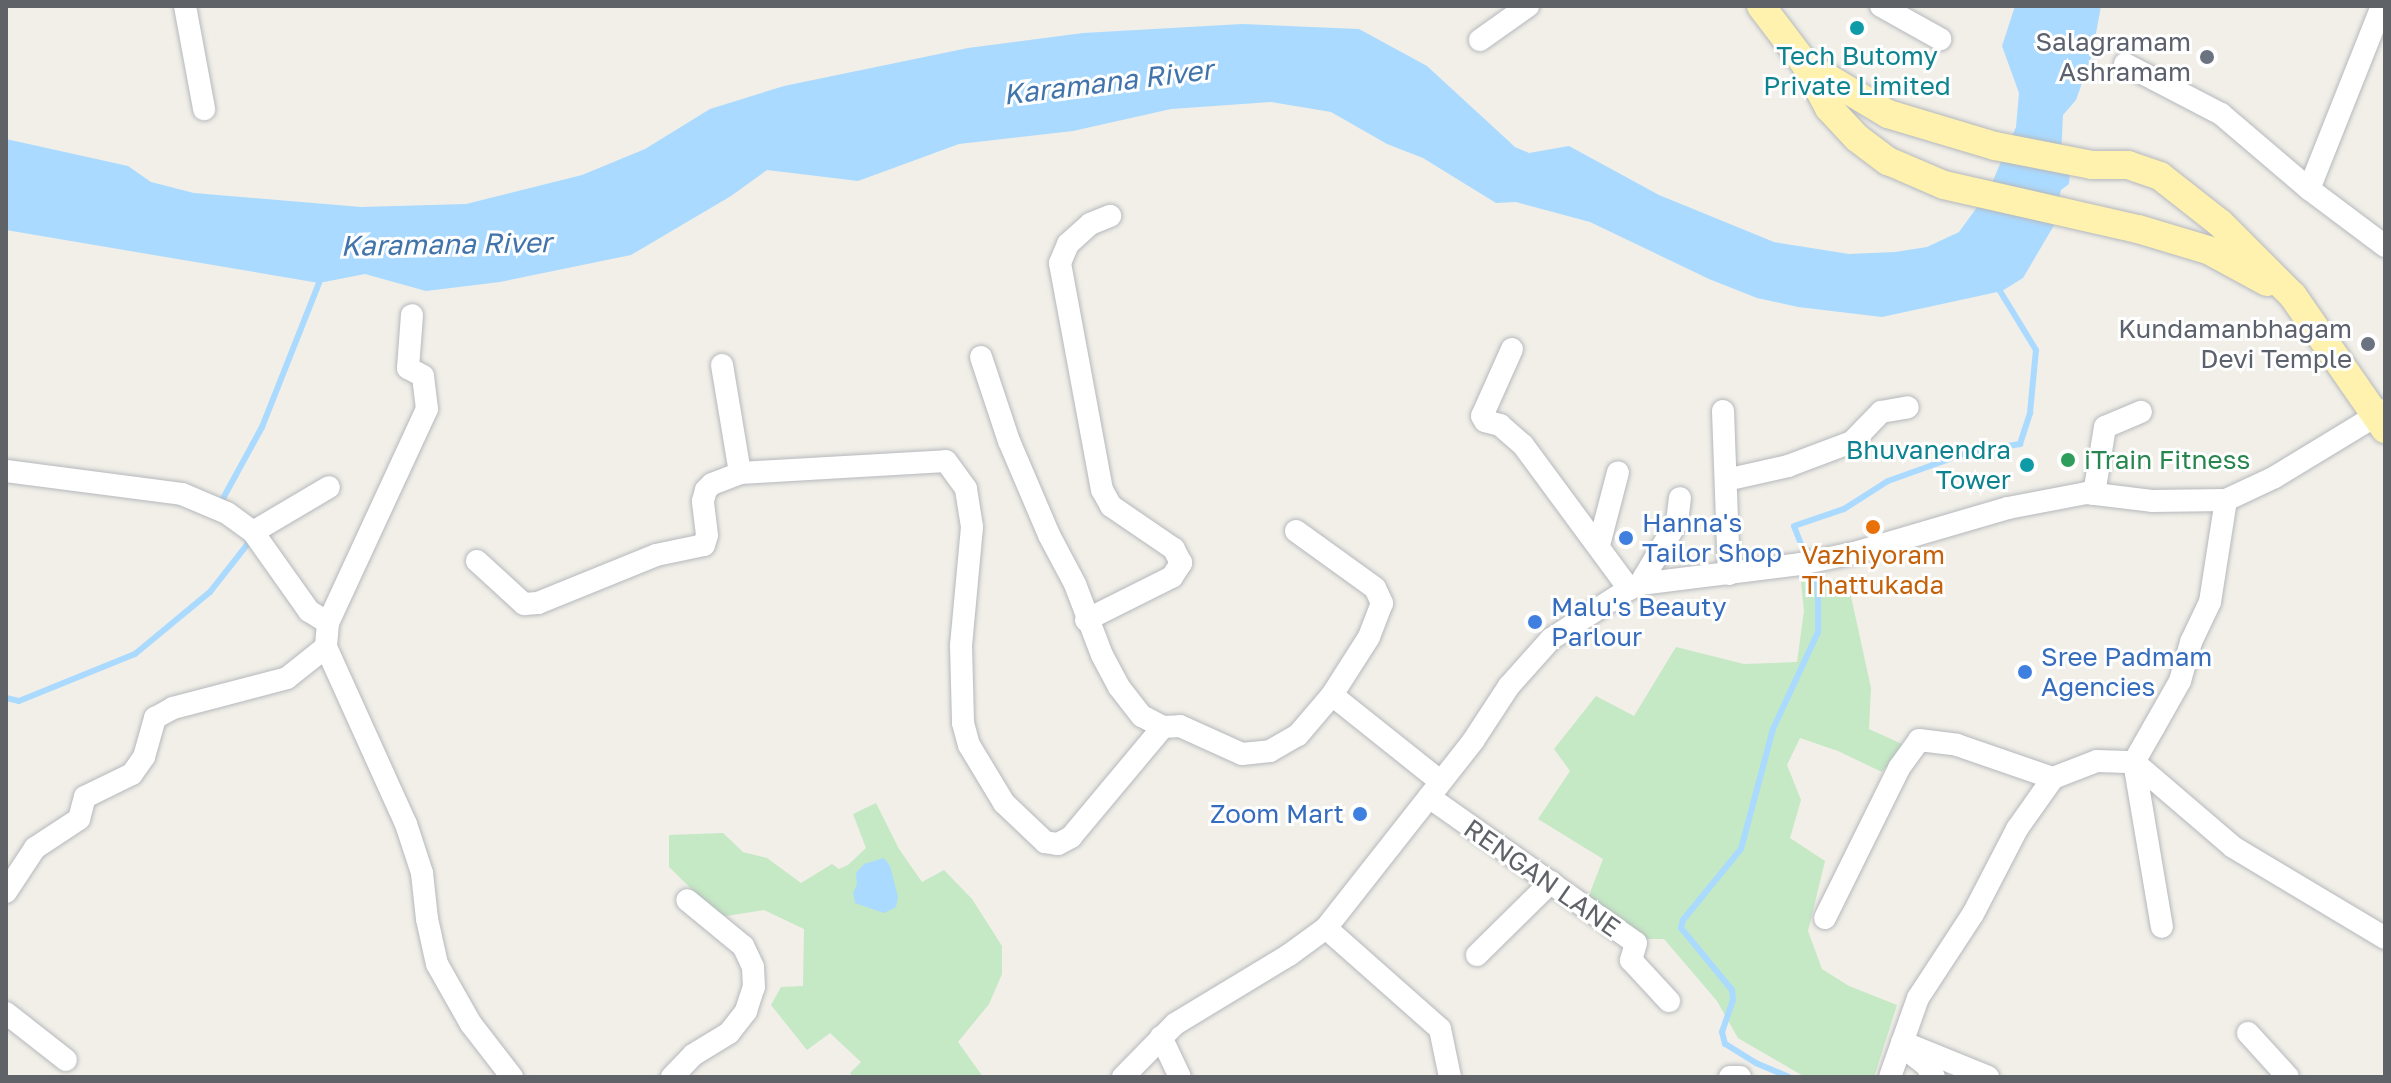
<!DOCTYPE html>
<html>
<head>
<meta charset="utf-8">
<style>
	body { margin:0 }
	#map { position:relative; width:2391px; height:1083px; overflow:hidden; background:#f1efe8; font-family:"Golos Text",sans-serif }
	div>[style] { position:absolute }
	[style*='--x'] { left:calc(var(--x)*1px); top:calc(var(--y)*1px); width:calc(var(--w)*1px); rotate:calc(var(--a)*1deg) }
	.green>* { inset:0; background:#c5e8c5 }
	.water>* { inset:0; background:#aadaff }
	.stream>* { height:6px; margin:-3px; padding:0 3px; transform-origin:3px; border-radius:3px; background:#aadaff }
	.roads { filter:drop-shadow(0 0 2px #b5b8bc) drop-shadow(0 0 2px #b5b8bc) }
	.minor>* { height:22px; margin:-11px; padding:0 11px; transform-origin:11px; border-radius:11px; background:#fff }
	.major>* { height:28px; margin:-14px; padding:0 14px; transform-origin:14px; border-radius:14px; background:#fff2af }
	.dots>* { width:22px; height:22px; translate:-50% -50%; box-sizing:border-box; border:4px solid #fff; border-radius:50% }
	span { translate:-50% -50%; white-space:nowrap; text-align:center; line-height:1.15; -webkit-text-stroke:6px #fff; paint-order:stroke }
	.worship-label { font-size:26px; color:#5b616d }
	.right { translate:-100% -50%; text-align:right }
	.culture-label { font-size:26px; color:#0d838f }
	.leisure-label { font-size:26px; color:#27864d }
	.left { translate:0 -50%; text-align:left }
	.shop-label { font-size:26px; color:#366cbe }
	.food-label { font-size:26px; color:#c56008 }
	.street-label { font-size:26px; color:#5f6368 }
	.water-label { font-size:28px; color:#4174aa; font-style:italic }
	.frame { position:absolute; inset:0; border:8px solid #5f6368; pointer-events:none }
</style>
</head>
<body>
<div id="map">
	<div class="green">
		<i style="clip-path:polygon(1847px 578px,1871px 688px,1869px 729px,1904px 745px,1882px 772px,1838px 751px,1800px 738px,1787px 765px,1801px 800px,1790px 838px,1825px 861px,1808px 931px,1822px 969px,1849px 986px,1897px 1005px,1874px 1077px,1805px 1077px,1738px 1038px,1717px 1001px,1664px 939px,1641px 939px,1588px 898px,1603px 859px,1538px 819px,1570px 771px,1554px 749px,1596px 696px,1634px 716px,1676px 647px,1744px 664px,1797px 662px,1804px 611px,1801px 582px)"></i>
		<i style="clip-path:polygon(876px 803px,899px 849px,922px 882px,944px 870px,972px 899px,1002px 946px,1002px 974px,989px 1004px,958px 1042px,983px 1077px,853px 1077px,850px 1073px,861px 1062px,830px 1033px,807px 1050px,771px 1005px,781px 987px,803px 986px,804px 929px,764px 910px,720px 917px,669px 867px,669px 835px,723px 833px,743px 852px,767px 858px,801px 883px,832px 864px,839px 869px,848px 865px,866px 848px,853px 814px)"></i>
	</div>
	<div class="water">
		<i style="clip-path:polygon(2015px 6px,2101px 6px,2092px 55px,2076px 100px,2063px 115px,2061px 155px,2070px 173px,2069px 184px,2061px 190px,2053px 227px,2023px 278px,2002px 291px,1882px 317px,1798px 307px,1757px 298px,1709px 279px,1590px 222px,1516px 202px,1496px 203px,1423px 158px,1387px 144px,1331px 112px,1271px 102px,1171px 109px,1073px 131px,959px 144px,858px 181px,767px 170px,731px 196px,631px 255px,500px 282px,426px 291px,365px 274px,319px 283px,6px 230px,6px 139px,128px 166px,151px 182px,194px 193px,361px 207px,466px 204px,582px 175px,645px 149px,710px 109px,784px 86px,968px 48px,1083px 33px,1242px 24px,1359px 29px,1427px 66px,1515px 147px,1529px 153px,1569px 146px,1659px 195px,1774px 242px,1849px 254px,1895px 252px,1927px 247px,1959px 232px,1988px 192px,2016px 127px,2019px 93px,2002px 46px)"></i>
		<i style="clip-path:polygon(884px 858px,890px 866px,898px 897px,896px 907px,884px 913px,855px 903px,853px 893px,857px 884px,856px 873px,864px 864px)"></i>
	</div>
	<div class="stream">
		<i style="--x:220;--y:504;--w:88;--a:-61.4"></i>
		<i style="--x:262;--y:427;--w:155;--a:-68.4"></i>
		<i style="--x:6;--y:698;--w:13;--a:13"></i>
		<i style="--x:19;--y:701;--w:125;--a:-22.1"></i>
		<i style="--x:135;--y:654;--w:97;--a:-39.6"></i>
		<i style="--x:210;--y:592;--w:65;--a:-51.9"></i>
		<i style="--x:250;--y:541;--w:4;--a:-146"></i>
		<i style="--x:1789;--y:1077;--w:36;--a:-157"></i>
		<i style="--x:1756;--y:1063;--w:36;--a:-148"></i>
		<i style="--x:1725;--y:1044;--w:12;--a:-104"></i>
		<i style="--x:1722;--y:1032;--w:34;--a:-71"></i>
		<i style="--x:1733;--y:1000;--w:10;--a:-96"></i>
		<i style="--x:1732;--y:990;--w:80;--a:-129.4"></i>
		<i style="--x:1681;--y:928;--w:8;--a:-76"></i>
		<i style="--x:1683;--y:920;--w:92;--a:-50.8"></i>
		<i style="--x:1741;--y:849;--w:124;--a:-75.1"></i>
		<i style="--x:1773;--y:729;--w:107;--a:-65.1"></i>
		<i style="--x:1818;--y:632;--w:44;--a:-90"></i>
		<i style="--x:1818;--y:588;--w:66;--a:-111.2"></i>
		<i style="--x:1794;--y:526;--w:53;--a:-18.8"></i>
		<i style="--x:1844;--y:509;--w:52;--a:-32.5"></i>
		<i style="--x:1888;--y:481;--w:86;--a:-19.7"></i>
		<i style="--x:1969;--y:452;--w:52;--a:-8.9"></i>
		<i style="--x:2020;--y:444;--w:33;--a:-72"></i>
		<i style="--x:2030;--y:413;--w:63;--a:-84.6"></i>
		<i style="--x:2036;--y:350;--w:75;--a:-121.4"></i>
	</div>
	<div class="roads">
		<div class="minor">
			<i style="--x:185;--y:6;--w:105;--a:79.5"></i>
			<i style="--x:1881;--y:6;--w:68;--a:29.2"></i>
			<i style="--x:2382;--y:6;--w:197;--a:111.7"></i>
			<i style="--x:2309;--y:189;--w:95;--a:36.9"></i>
			<i style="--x:1480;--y:40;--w:59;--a:-35.3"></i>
			<i style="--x:2125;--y:64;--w:108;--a:27.5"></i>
			<i style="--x:2221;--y:114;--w:116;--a:40.4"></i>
			<i style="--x:1512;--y:349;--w:73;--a:114.1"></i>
			<i style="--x:1482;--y:416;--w:6;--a:59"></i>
			<i style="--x:1485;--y:421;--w:16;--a:15"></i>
			<i style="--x:1500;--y:425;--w:30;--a:41"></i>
			<i style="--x:1523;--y:445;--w:179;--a:53.6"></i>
			<i style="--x:981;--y:357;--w:89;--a:71.6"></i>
			<i style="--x:1009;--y:441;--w:102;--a:66.9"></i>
			<i style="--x:1049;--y:535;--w:55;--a:62"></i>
			<i style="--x:1075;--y:584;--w:76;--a:69.2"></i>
			<i style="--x:1102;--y:655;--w:36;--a:62"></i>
			<i style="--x:1119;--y:687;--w:37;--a:52"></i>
			<i style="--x:1142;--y:716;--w:24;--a:28"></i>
			<i style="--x:722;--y:365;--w:109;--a:80.5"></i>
			<i style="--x:1723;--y:411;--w:163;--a:87.9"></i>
			<i style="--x:6;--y:471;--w:177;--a:7.4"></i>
			<i style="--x:182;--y:494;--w:49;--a:22.9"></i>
			<i style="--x:227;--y:513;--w:32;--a:36"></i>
			<i style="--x:253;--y:532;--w:97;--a:54.7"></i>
			<i style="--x:309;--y:611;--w:22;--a:32"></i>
			<i style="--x:328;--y:623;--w:24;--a:95"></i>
			<i style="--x:326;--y:647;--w:194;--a:65.7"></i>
			<i style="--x:406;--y:824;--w:52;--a:71.9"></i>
			<i style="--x:422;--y:873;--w:46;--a:83.8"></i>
			<i style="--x:427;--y:919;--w:46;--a:77.5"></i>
			<i style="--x:437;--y:964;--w:69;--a:60.5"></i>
			<i style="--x:471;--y:1024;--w:67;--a:52.3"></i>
			<i style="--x:1726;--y:480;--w:64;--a:-12.7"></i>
			<i style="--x:1788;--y:466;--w:68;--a:-20.6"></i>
			<i style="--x:1852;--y:442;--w:42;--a:-46"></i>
			<i style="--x:1881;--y:412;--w:27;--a:-10"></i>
			<i style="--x:2094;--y:494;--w:68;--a:-80.7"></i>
			<i style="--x:2105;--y:427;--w:39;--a:-23"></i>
			<i style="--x:1296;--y:531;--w:97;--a:35.8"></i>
			<i style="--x:1375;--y:588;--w:17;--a:65"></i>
			<i style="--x:1382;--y:603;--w:36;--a:111"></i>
			<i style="--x:1369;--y:637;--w:69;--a:122.5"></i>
			<i style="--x:253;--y:532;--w:88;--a:-30.6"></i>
			<i style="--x:1599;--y:545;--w:75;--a:-75.4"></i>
			<i style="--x:477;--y:561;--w:64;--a:42.5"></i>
			<i style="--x:524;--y:604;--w:14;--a:-4"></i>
			<i style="--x:538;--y:603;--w:127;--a:-22.1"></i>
			<i style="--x:656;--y:555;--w:49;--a:-11.8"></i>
			<i style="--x:704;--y:545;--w:10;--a:-73"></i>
			<i style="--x:707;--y:535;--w:34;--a:-97"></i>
			<i style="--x:703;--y:501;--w:11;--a:-75"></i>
			<i style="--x:706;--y:490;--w:8;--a:-45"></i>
			<i style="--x:712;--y:484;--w:30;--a:-21"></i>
			<i style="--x:740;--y:473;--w:206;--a:-3.3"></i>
			<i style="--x:946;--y:461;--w:34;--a:54"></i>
			<i style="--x:966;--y:489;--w:38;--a:81"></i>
			<i style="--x:972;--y:527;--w:119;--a:95.3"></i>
			<i style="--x:961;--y:645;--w:78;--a:88.5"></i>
			<i style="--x:963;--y:723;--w:23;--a:75"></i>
			<i style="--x:969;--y:745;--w:68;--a:58.9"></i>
			<i style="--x:1004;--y:803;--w:57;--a:43.6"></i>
			<i style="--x:1045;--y:842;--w:13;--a:9"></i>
			<i style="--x:1058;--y:844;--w:15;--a:-28"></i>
			<i style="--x:1071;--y:837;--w:143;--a:-50.1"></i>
			<i style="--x:1640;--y:584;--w:72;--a:-59.2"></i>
			<i style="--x:1677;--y:522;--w:24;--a:-83"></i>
			<i style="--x:1086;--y:620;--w:96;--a:-26.6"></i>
			<i style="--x:1172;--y:577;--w:17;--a:-57"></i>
			<i style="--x:1181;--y:563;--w:16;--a:-117"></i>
			<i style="--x:1174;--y:549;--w:76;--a:-145.7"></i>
			<i style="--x:1111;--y:506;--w:18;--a:-119"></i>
			<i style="--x:1102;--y:490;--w:231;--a:-100.5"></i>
			<i style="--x:1060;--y:263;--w:21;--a:-67"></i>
			<i style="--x:1068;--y:244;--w:30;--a:-42"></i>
			<i style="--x:1090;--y:224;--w:22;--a:-22"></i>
			<i style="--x:328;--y:623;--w:236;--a:-65.2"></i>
			<i style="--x:427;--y:409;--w:33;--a:-97"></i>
			<i style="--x:423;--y:376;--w:17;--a:-152"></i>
			<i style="--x:408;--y:368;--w:53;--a:-85.7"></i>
			<i style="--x:1163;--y:727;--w:17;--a:-3"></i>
			<i style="--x:1180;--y:726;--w:68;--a:24.3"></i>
			<i style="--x:1242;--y:754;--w:28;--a:-6"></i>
			<i style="--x:1270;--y:751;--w:32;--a:-30"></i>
			<i style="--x:1298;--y:735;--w:52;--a:-49.6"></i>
			<i style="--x:1332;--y:695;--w:139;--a:38.6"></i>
			<i style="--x:2134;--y:762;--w:130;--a:40.6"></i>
			<i style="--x:2233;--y:847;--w:177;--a:30.9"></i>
			<i style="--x:2134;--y:762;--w:167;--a:80.4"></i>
			<i style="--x:1429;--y:797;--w:253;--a:35.2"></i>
			<i style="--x:1636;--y:943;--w:18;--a:106"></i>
			<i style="--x:1631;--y:960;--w:56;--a:47.2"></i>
			<i style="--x:6;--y:892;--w:53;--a:-56.6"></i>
			<i style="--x:35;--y:848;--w:53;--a:-33.4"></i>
			<i style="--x:79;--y:819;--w:23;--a:-75"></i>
			<i style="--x:85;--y:797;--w:52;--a:-26.1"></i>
			<i style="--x:132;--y:774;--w:21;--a:-55"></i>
			<i style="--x:144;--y:757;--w:41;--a:-74.2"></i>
			<i style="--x:155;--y:718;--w:21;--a:-29"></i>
			<i style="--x:173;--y:708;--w:118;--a:-14.7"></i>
			<i style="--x:287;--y:678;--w:50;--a:-38.5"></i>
			<i style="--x:1825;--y:918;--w:167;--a:-63.7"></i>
			<i style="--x:1899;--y:768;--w:34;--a:-54"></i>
			<i style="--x:1919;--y:740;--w:38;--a:7"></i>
			<i style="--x:1957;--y:745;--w:102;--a:19"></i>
			<i style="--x:1326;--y:928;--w:152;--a:41.5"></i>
			<i style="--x:1440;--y:1029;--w:49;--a:78.2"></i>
			<i style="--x:1477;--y:955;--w:104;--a:-44.6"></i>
			<i style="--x:6;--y:1013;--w:76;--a:38.1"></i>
			<i style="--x:2248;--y:1033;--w:59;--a:47.7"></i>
			<i style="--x:1161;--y:1037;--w:44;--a:64.6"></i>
			<i style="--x:1902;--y:1042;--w:93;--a:22.1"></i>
			<i style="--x:1907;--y:1050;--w:24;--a:38"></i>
			<i style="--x:1926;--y:1065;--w:14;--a:56"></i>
			<i style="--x:672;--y:1077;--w:30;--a:-46"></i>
			<i style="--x:693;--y:1055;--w:42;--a:-31.4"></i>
			<i style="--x:729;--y:1033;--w:28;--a:-52"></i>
			<i style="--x:746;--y:1011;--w:25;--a:-72"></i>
			<i style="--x:754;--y:987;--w:20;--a:-93"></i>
			<i style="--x:753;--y:967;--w:23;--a:-115"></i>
			<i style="--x:743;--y:946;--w:72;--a:-140.6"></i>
			<i style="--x:1123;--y:1077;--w:74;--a:-45.5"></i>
			<i style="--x:1175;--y:1024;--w:133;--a:-31.2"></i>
			<i style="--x:1289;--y:955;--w:46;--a:-36.1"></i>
			<i style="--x:1326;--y:928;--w:238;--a:-51.8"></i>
			<i style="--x:1473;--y:741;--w:66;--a:-56.8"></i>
			<i style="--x:1509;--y:686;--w:63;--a:-48.2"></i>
			<i style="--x:1551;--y:639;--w:93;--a:-32.7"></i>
			<i style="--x:1629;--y:589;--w:12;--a:-24"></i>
			<i style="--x:1640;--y:584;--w:161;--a:-7.1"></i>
			<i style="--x:1800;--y:564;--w:55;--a:-11.5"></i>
			<i style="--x:1854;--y:553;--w:160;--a:-16.3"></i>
			<i style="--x:2008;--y:508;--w:80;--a:-10.8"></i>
			<i style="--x:2087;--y:493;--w:65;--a:7"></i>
			<i style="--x:2152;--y:501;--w:74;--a:-0.8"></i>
			<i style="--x:2226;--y:500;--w:54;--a:-25.1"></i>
			<i style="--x:2275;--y:477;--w:129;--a:-31.3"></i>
			<i style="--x:1730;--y:1077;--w:10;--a:0"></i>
			<i style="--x:1890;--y:1077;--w:84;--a:-70.5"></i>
			<i style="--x:1918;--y:998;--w:100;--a:-56.8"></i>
			<i style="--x:1973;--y:914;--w:96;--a:-62.6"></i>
			<i style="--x:2017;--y:829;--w:62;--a:-54.8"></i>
			<i style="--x:2053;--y:778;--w:47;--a:-21.1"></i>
			<i style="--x:2097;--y:761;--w:37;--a:2"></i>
			<i style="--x:2134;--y:762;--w:40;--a:-60.3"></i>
			<i style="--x:2154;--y:727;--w:53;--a:-60.5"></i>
			<i style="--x:2180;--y:681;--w:41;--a:-74.2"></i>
			<i style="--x:2191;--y:642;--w:44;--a:-64.6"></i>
			<i style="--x:2210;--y:602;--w:103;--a:-81.1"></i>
		</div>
		<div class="major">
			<i style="--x:1761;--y:6;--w:74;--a:52.7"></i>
			<i style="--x:1806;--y:65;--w:49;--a:61.9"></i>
			<i style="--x:1829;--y:108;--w:41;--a:47"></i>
			<i style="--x:1857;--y:138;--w:39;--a:37"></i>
			<i style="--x:1888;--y:161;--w:61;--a:23.2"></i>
			<i style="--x:1944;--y:185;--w:199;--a:12.8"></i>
			<i style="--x:2138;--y:229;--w:73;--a:16.7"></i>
			<i style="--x:2208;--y:250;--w:67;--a:28.5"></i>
			<i style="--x:1806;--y:65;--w:96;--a:30.9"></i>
			<i style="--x:1888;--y:114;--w:112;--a:16.7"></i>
			<i style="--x:1995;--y:146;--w:99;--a:11.1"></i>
			<i style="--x:2092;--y:165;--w:36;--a:0"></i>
			<i style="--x:2128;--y:165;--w:34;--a:19"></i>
			<i style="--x:2160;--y:176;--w:76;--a:38.1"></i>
			<i style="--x:2220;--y:223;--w:103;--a:45"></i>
			<i style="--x:2293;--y:296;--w:162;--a:55.3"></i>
		</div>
	</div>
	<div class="dots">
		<i style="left:1857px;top:28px;background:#0f9aa8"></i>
		<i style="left:2207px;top:57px;background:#6b7280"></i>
		<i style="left:2368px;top:344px;background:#6b7280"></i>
		<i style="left:2068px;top:460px;background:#2e9e5b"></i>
		<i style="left:2027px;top:465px;background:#0f9aa8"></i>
		<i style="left:1873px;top:527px;background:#e8710a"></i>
		<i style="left:1626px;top:538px;background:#3f7fe0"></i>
		<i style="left:1535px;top:622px;background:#3f7fe0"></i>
		<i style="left:2025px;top:672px;background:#3f7fe0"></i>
		<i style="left:1360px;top:814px;background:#3f7fe0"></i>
	</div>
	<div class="worship-label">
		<span class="right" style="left:2191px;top:57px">Salagramam<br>Ashramam</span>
		<span class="right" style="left:2352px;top:344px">Kundamanbhagam<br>Devi Temple</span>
	</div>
	<div class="culture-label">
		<span style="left:1857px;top:71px">Tech Butomy<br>Private Limited</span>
		<span class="right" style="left:2011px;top:465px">Bhuvanendra<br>Tower</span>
	</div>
	<div class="leisure-label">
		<span class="left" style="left:2084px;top:460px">iTrain Fitness</span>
	</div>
	<div class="shop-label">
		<span class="left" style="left:1642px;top:538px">Hanna's<br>Tailor Shop</span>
		<span class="left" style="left:1551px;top:622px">Malu's Beauty<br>Parlour</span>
		<span class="left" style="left:2041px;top:672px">Sree Padmam<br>Agencies</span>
		<span class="right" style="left:1344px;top:814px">Zoom Mart</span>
	</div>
	<div class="food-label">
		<span style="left:1873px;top:570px">Vazhiyoram<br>Thattukada</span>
	</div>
	<div class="street-label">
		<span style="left:1542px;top:878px;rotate:35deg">RENGAN LANE</span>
	</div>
	<div class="water-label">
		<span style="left:1108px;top:82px;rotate:-7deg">Karamana River</span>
		<span style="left:446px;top:244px;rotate:-1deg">Karamana River</span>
	</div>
	<div class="frame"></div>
</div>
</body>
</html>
